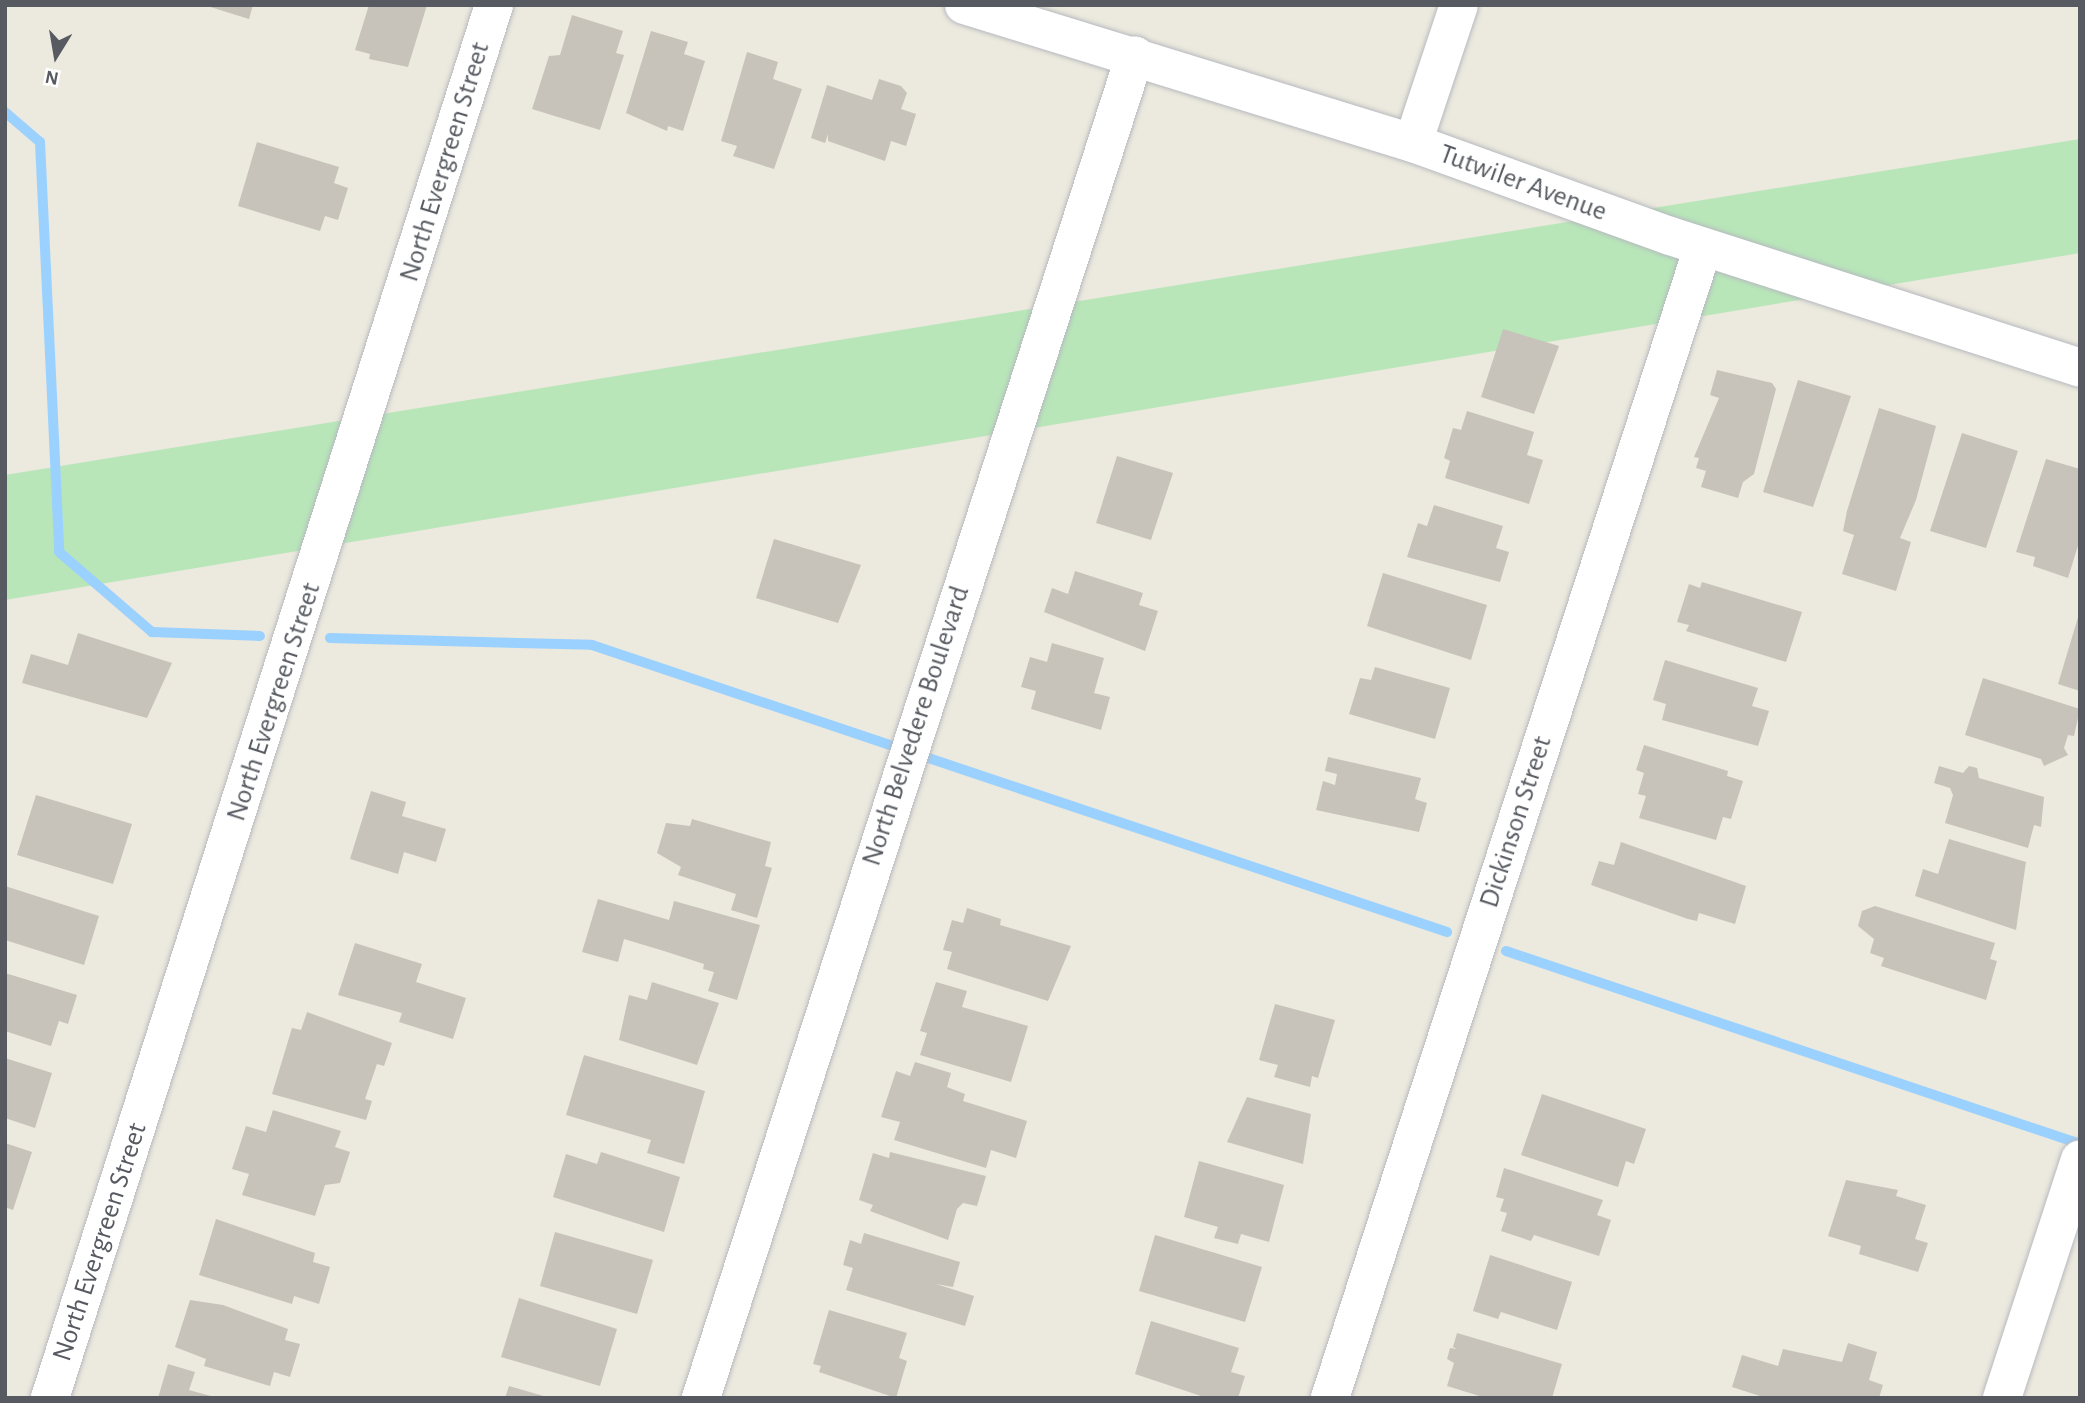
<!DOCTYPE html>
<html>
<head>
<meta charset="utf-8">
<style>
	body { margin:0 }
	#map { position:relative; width:2085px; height:1403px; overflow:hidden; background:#ece9de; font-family:"Alegreya Sans",sans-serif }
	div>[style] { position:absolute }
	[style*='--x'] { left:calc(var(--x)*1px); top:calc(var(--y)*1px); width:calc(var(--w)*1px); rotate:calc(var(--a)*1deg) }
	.green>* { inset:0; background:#b8e6b9 }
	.stream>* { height:10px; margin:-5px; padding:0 5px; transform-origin:5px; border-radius:5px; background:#9bd1ff }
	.building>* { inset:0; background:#c7c3bb }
	.roads { filter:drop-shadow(0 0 2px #b6b9bf) drop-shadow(0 0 2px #b6b9bf) }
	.street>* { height:38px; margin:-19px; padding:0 19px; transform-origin:19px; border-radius:19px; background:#fff }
	.secondary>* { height:38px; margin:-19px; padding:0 19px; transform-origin:19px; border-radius:19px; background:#fff }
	span { translate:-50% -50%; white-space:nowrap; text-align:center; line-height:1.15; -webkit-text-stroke:7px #fff; paint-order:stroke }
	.street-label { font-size:28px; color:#575b61 }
	.frame { position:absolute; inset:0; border:7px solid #575b61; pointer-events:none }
	.north { position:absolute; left:21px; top:21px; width:70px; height:70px; -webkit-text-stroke:5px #fff; paint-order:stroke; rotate:191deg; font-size:19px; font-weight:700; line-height:28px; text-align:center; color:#575b61 }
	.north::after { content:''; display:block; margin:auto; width:24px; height:32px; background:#575b61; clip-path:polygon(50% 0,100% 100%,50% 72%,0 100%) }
</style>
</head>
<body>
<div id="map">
	<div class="green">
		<i style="clip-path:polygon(2080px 139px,2080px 253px,5px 600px,5px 475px)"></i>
	</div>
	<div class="stream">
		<i style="--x:5;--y:112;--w:46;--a:40.6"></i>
		<i style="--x:40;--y:142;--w:410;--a:87.3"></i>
		<i style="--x:59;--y:552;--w:123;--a:40.7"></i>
		<i style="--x:152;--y:632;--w:108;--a:2.1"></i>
		<i style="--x:330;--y:638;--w:262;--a:1.5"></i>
		<i style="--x:592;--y:645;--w:902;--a:18.56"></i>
		<i style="--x:1506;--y:951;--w:606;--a:18.58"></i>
	</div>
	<div class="building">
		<i style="clip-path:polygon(204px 5px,253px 5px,249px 19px)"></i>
		<i style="clip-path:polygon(369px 5px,427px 5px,408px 67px,369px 59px,370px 54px,355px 50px)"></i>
		<i style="clip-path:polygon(572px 15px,623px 31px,616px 53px,624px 55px,600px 130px,532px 109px,549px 56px,560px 55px)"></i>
		<i style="clip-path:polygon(651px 31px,688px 42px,684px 54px,705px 61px,683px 131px,668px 126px,667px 131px,626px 113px)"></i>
		<i style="clip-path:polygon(747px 52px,778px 62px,773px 79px,802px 89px,774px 169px,733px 156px,737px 146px,721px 141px)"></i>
		<i style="clip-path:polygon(879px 79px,901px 86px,907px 93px,901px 109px,916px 114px,906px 146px,891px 141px,885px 161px,828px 141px,828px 134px,825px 143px,811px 138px,827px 85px,872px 100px)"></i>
		<i style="clip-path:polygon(257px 142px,339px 167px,334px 183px,348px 188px,338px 220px,325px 216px,320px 231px,238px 206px)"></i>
		<i style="clip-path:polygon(1503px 329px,1559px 346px,1534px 414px,1481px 397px)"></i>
		<i style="clip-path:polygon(1717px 370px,1772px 383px,1776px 389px,1754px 474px,1743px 482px,1738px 498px,1701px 487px,1706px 471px,1696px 468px,1699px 458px,1694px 457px,1719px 398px,1710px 395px)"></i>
		<i style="clip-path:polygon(1798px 380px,1851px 396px,1813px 507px,1763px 492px)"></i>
		<i style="clip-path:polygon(1879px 408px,1936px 426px,1916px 500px,1900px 538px,1911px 542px,1896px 591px,1842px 574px,1854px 535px,1843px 531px,1847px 511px)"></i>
		<i style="clip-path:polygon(1467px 411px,1534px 432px,1527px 455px,1543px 460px,1529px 504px,1445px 478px,1450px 461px,1444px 458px,1453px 428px,1461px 430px)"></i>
		<i style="clip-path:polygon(1962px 433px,2018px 451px,1986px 548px,1930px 531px)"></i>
		<i style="clip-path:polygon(1117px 456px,1173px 473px,1151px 540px,1096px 523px)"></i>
		<i style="clip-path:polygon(2046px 459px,2080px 469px,2080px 539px,2068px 578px,2033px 566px,2035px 557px,2016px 552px)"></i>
		<i style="clip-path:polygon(1434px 505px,1503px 526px,1496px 548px,1509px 552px,1500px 582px,1407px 557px,1418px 523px,1427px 526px)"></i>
		<i style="clip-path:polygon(774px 539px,861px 565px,838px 623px,756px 598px)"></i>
		<i style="clip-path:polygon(1075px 571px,1143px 593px,1139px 605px,1158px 611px,1145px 651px,1044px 612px,1052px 588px,1068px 594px)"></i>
		<i style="clip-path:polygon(1383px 573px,1487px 605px,1471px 660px,1367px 626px)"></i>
		<i style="clip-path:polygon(1702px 582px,1802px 612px,1786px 662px,1686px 631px,1689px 625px,1677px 622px,1689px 584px,1700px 588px)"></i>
		<i style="clip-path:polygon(2079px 614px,2080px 614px,2080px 691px,2058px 684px)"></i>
		<i style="clip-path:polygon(78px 633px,172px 663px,147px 718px,22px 683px,31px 654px,68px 665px)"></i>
		<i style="clip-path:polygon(1052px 643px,1104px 658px,1094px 693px,1110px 697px,1101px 730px,1031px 709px,1036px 691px,1021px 687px,1030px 657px,1047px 662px)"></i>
		<i style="clip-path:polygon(1665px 660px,1758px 688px,1752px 706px,1769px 711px,1758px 746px,1662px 720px,1666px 704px,1653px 700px)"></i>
		<i style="clip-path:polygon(1375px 667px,1450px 688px,1435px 739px,1349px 714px,1360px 678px,1371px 680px)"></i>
		<i style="clip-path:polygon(1983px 678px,2080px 709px,2074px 736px,2068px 735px,2064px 748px,2068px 755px,2044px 766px,2041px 759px,1965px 735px)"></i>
		<i style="clip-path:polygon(1644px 745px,1728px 771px,1727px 776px,1743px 781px,1731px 819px,1723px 817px,1716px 840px,1639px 818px,1646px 796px,1638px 794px,1644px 773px,1636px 770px)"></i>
		<i style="clip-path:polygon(1328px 757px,1421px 778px,1415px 799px,1427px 803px,1419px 832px,1316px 810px,1323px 781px,1335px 785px,1337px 774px,1325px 771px)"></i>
		<i style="clip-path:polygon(1939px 766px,1963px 773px,1969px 766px,1977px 768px,1979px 778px,2044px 797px,2041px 827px,2034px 825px,2028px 848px,1945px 823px,1953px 795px,1950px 788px,1934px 783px)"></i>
		<i style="clip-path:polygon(371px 791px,406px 802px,402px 816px,446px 829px,436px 862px,404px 852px,398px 874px,350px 859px)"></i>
		<i style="clip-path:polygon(36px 795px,132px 824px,113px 884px,17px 855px)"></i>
		<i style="clip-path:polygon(692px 819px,771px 842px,765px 866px,772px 868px,757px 918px,731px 910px,736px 894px,678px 875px,681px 867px,657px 853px,666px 823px,690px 826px)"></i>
		<i style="clip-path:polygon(1949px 839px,2026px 862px,2016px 930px,1915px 896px,1923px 869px,1938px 874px)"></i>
		<i style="clip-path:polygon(1621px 842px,1746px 886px,1735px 924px,1699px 913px,1697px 921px,1688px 919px,1591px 885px,1599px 861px,1614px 865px)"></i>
		<i style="clip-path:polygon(5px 886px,99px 916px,84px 965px,5px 940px)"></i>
		<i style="clip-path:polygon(598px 899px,669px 920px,674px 901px,760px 925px,737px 1000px,708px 991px,714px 972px,703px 969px,704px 964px,664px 951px,624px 939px,618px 962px,582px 952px)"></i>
		<i style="clip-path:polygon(1875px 906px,1995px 943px,1990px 959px,1997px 961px,1986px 1000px,1881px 966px,1884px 958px,1870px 953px,1874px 939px,1858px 926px,1862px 911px)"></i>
		<i style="clip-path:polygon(967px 908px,1001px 919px,1000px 925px,1071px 946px,1048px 1001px,947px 969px,952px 952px,943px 950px,952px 920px,963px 923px)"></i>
		<i style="clip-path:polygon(355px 943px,422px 964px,416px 982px,466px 998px,453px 1039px,399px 1022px,402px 1013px,338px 995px)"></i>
		<i style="clip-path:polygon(5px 973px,77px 995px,68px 1024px,59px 1021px,51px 1046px,5px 1031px)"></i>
		<i style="clip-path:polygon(652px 982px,719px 1003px,697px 1065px,619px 1040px,629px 995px,647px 1000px)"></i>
		<i style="clip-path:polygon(936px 982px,967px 991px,962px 1007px,1028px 1026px,1011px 1082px,920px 1055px,927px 1033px,920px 1031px)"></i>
		<i style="clip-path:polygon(1275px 1004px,1335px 1020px,1318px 1078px,1312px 1076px,1310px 1087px,1274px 1077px,1278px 1065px,1259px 1060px)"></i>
		<i style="clip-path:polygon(307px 1012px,392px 1043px,384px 1066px,377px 1064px,365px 1099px,372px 1101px,366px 1120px,272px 1094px,292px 1028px,301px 1030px)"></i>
		<i style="clip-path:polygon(584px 1055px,705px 1091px,684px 1164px,647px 1153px,651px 1140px,566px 1115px)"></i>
		<i style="clip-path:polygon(5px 1058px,52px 1073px,35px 1128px,5px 1118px)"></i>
		<i style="clip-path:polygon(915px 1062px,951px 1073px,947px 1087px,965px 1094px,963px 1101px,1027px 1121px,1016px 1158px,991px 1150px,986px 1168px,894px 1140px,900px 1122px,881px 1117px,896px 1071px,910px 1076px)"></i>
		<i style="clip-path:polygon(1542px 1094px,1646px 1129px,1634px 1164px,1626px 1161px,1618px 1187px,1521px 1155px)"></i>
		<i style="clip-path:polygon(1247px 1097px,1311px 1114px,1303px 1164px,1227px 1142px)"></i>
		<i style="clip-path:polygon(273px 1110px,341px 1131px,335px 1147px,350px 1152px,340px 1183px,325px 1185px,315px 1216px,242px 1195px,249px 1174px,232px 1169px,246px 1126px,266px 1132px)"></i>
		<i style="clip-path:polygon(5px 1143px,32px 1152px,13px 1210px,5px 1207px)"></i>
		<i style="clip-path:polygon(601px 1152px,680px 1177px,664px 1232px,553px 1197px,566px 1154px,597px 1164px)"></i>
		<i style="clip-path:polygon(890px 1152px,986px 1176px,977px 1206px,963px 1203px,957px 1209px,948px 1240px,870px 1211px,873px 1205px,859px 1200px,873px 1153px,889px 1158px)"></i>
		<i style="clip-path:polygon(1199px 1161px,1284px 1185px,1269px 1242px,1241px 1234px,1238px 1244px,1214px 1238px,1218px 1227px,1184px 1217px)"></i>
		<i style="clip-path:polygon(1504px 1168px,1603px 1200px,1597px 1215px,1611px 1220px,1599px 1256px,1534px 1235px,1531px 1241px,1501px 1231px,1507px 1213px,1500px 1211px,1504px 1199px,1496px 1197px)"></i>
		<i style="clip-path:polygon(1846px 1180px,1898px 1190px,1896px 1196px,1926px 1205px,1915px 1239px,1928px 1243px,1918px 1272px,1859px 1254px,1861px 1246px,1828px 1236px)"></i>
		<i style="clip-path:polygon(216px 1219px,315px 1253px,313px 1262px,330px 1267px,319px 1304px,294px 1296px,292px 1304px,199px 1275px)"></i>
		<i style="clip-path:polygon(555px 1232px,653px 1260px,637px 1314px,540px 1286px)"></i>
		<i style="clip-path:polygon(864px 1233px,960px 1262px,953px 1287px,936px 1284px,974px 1296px,965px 1326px,846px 1290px,853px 1268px,843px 1265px,850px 1240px,861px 1244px)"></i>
		<i style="clip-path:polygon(1155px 1235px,1262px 1267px,1245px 1322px,1139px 1291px)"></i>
		<i style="clip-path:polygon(1490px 1255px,1572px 1282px,1557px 1330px,1501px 1312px,1498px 1319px,1473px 1311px)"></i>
		<i style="clip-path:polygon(519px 1298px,617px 1329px,600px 1386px,501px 1357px)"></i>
		<i style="clip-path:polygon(190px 1300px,223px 1305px,288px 1329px,285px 1340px,300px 1344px,290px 1377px,274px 1372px,270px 1386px,204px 1366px,206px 1359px,175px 1347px)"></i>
		<i style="clip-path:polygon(829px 1310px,907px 1333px,899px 1358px,907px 1361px,896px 1398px,819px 1372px,821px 1366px,813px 1364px)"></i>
		<i style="clip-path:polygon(1151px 1321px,1239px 1348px,1231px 1372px,1245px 1376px,1238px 1398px,1207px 1398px,1135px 1374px)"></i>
		<i style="clip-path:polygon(1457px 1333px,1562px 1364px,1552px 1398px,1486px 1398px,1447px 1386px,1454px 1363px,1447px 1359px,1450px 1348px,1457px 1349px,1453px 1347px)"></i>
		<i style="clip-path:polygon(1848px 1343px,1877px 1352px,1869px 1380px,1883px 1385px,1879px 1398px,1766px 1398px,1732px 1387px,1742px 1355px,1778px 1366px,1783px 1349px,1842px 1362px)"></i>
		<i style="clip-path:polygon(168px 1364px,195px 1372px,189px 1390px,218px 1398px,158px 1398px)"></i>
		<i style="clip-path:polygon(509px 1386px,547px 1397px,547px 1398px,505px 1398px)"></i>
	</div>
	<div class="roads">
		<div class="street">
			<i style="--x:964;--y:5;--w:470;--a:17.1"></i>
			<i style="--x:1413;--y:143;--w:273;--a:19.9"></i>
			<i style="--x:1670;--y:236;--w:431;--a:17.8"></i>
			<i style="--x:1413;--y:143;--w:145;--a:-71.6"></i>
			<i style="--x:701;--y:1398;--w:1411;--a:-72.09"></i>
			<i style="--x:1330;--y:1398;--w:1210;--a:-72.04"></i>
			<i style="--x:2002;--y:1398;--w:251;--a:-71.9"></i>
		</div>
		<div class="secondary">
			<i style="--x:50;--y:1398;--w:1462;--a:-72.32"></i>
		</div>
	</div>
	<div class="street-label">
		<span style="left:445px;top:162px;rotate:-73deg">North Evergreen Street</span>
		<span style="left:1523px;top:183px;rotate:20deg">Tutwiler Avenue</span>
		<span style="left:274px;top:702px;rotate:-72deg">North Evergreen Street</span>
		<span style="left:916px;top:726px;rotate:-72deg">North Belvedere Boulevard</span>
		<span style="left:1516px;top:822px;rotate:-72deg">Dickinson Street</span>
		<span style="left:100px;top:1242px;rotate:-72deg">North Evergreen Street</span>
	</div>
	<div class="frame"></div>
	<div class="north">N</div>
</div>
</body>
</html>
